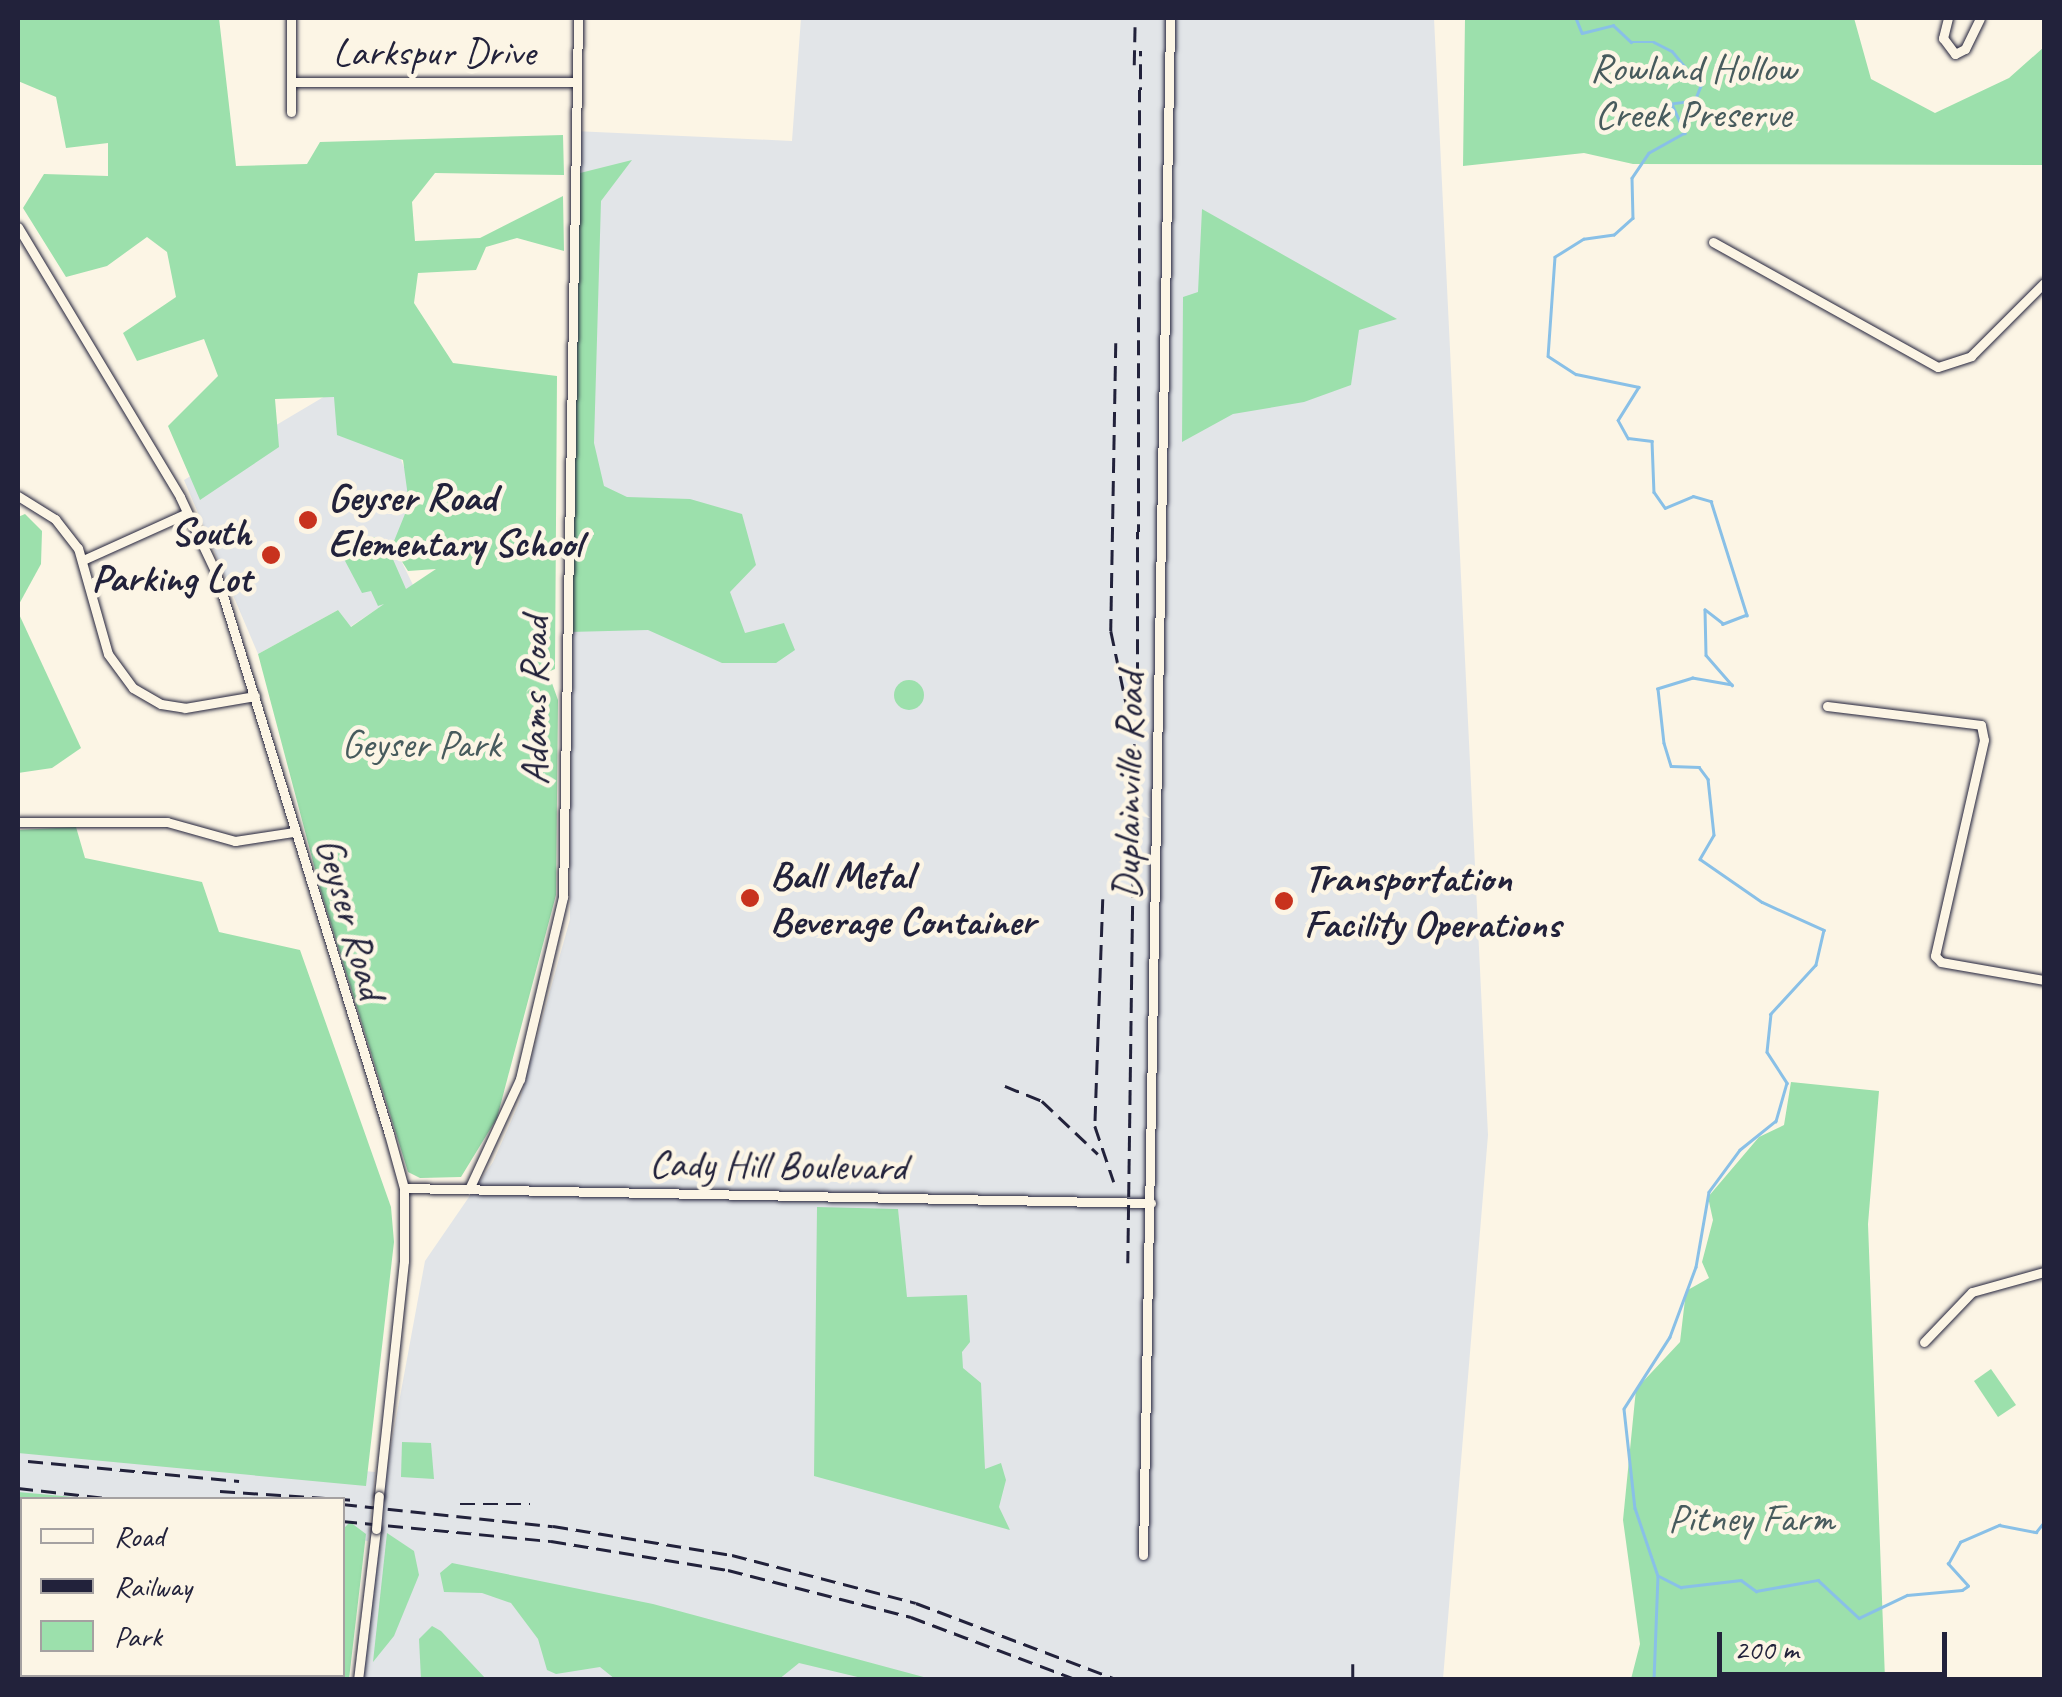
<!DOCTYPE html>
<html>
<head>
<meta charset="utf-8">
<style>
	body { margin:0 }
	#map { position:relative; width:2062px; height:1697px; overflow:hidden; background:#fcf5e5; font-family:Caveat,sans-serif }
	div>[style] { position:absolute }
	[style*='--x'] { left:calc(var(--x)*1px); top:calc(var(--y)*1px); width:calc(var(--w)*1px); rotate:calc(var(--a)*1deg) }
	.built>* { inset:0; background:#e2e5e8 }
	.green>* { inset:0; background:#9ce0ac }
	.round { border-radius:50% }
	.stream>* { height:2.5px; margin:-1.25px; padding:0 1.25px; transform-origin:1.25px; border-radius:1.25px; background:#89c0e7 }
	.roads { filter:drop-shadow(0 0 2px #22223b) drop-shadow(0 0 2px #22223b) }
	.minor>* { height:9px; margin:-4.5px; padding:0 4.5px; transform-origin:4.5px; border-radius:4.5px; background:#fcf5e5 }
	.rail>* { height:2.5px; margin-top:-1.25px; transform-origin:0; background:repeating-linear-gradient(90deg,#22223b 0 15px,transparent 0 23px) }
	.bridges { filter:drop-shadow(0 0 2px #22223b) drop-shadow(0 0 2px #22223b) }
	.minor-bridge>* { height:9px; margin:-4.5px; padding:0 4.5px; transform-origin:4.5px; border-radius:4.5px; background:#fcf5e5 }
	.dots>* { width:28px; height:28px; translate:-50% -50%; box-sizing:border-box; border:5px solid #fcf5e5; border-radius:50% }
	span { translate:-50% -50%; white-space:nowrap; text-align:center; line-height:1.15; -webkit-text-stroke:9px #fcf5e5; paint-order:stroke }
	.street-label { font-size:40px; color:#22223b }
	.park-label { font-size:40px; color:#475b5d }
	.poi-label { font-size:40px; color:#22223b; font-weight:700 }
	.left { translate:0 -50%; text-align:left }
	.right { translate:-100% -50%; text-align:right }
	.frame { position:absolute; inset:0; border:20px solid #22223b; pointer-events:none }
	.legend { position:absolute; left:20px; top:1497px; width:325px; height:180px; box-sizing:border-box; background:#fcf5e5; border:2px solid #a5a1a1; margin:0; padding:12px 18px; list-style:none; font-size:30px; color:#22223b }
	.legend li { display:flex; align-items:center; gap:20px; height:50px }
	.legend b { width:50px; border:2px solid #a5a1a1 }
	.scale { position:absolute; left:1717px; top:1632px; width:230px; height:45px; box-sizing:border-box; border:5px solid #22223b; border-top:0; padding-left:12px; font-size:30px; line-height:35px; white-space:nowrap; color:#22223b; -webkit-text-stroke:8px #fcf5e5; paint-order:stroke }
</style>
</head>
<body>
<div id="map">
	<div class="built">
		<i style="clip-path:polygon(801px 18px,1434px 18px,1488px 1135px,1443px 1679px,363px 1680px,386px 1473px,425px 1261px,493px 1162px,519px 1103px,570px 919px,574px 131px,792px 141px)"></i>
		<i style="clip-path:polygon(337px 389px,398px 452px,419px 506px,395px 548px,413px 585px,350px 627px,338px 610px,258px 654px,184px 480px)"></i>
		<i style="clip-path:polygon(18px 1436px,375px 1472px,368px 1541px,343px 1538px,342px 1500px,22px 1500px,18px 1508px)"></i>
	</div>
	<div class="green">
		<i style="clip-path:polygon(18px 18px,219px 18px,236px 166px,307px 164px,320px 142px,563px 135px,564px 175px,435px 173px,412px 202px,415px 241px,480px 238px,563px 196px,564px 251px,517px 238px,486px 247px,476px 270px,418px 273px,414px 303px,453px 363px,557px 376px,555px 669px,548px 672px,558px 700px,556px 895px,497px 1118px,461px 1177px,420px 1178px,408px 1172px,320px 888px,258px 654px,338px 610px,351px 627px,384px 604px,378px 606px,371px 591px,362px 593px,344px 559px,374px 537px,388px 548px,406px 589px,436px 569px,408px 571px,392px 546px,409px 504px,403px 460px,337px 435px,334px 397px,275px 399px,279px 447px,200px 500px,168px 426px,218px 376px,204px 339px,137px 361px,123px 333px,176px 297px,167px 252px,147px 237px,107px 266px,66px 277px,23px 208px,44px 174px,108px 176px,108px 143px,66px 148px,56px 97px,18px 81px)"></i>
		<i style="clip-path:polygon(1465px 18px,1854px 18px,1871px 79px,1935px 113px,2009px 78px,2044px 47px,2044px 165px,1633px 164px,1584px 153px,1463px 166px)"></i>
		<i style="clip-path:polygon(632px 160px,601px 201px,594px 443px,604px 486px,627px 497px,690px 499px,742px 514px,756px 565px,730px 592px,745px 633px,784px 623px,795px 650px,776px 663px,722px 663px,648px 630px,569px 632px,580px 173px)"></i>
		<i style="clip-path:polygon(1202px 209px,1397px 319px,1359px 330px,1351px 385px,1304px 402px,1233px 414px,1182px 442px,1183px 297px,1198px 292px)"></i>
		<i style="clip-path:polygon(25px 514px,42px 531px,41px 564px,18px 606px,18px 517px)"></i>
		<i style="clip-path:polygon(18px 612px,81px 748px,52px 768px,18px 773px)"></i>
		<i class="round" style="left:894px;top:680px;width:30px;height:30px"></i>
		<i style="clip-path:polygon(76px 827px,85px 858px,202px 882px,219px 932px,300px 950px,391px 1207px,394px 1242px,366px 1486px,18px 1453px,18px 830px)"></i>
		<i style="clip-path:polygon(1791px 1082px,1879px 1091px,1868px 1224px,1885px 1679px,1631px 1679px,1640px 1644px,1623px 1520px,1636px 1389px,1680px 1342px,1686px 1291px,1709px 1278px,1702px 1262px,1713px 1220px,1708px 1197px,1759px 1137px,1784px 1125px)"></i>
		<i style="clip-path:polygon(817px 1207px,898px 1209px,907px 1297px,967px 1295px,970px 1342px,962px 1352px,963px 1368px,981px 1383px,985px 1469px,1001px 1463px,1006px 1480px,999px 1507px,1010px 1530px,814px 1476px)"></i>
		<i style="clip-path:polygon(1991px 1369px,2016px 1405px,1998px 1417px,1974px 1381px)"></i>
		<i style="clip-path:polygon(402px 1442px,431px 1443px,434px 1479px,401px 1477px)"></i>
		<i style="clip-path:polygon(18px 1492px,95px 1499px,22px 1500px,22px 1674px,342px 1674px,343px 1529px,350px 1522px,366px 1534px,349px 1679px,18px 1679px)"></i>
		<i style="clip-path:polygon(387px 1533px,414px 1551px,419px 1575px,394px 1636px,373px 1662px)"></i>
		<i style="clip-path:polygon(452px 1563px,653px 1604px,931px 1679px,866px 1679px,799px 1663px,778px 1680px,615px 1679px,600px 1667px,556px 1674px,547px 1670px,538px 1639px,511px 1603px,482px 1593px,444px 1592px,440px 1573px)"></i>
		<i style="clip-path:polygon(432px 1626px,441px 1631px,486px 1679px,421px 1679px,419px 1639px)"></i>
	</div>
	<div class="stream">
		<i style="--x:1576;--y:18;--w:16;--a:68"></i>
		<i style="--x:1582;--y:33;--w:32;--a:-14"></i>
		<i style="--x:1613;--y:25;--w:25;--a:43"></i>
		<i style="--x:1631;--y:42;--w:23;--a:0"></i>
		<i style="--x:1654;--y:42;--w:20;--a:27"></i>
		<i style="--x:1672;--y:51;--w:45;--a:50.4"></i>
		<i style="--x:1701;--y:86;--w:16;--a:112"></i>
		<i style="--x:1695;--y:101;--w:23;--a:173"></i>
		<i style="--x:1672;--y:104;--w:32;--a:66"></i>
		<i style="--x:1685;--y:133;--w:41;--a:150.9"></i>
		<i style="--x:1649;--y:153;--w:30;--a:124"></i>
		<i style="--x:1632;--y:178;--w:40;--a:88.6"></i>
		<i style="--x:1633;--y:218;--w:25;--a:138"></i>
		<i style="--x:1614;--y:235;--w:30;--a:172"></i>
		<i style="--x:1584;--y:239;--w:34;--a:148"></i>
		<i style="--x:1555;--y:257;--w:99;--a:94"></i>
		<i style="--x:1548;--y:356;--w:33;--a:33"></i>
		<i style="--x:1576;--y:374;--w:64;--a:11.7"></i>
		<i style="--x:1639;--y:387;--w:39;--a:122"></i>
		<i style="--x:1618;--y:420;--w:21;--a:61"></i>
		<i style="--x:1628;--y:438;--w:24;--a:7"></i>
		<i style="--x:1652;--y:441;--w:51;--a:87.8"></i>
		<i style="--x:1654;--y:492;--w:19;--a:55"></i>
		<i style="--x:1665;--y:508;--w:30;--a:-23"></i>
		<i style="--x:1693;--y:496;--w:19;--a:16"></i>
		<i style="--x:1711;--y:501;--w:120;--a:72.5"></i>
		<i style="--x:1747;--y:615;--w:26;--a:159"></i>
		<i style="--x:1723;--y:624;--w:23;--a:-142"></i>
		<i style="--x:1705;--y:610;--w:45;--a:88.7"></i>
		<i style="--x:1706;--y:655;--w:40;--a:49"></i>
		<i style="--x:1732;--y:685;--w:40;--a:-170"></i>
		<i style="--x:1693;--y:678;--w:37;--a:163"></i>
		<i style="--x:1658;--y:689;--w:54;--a:83.7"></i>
		<i style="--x:1664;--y:743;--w:24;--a:73"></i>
		<i style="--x:1671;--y:766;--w:28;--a:2"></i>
		<i style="--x:1699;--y:767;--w:15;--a:53"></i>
		<i style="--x:1708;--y:779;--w:56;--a:83.9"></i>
		<i style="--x:1714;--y:835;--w:28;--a:120"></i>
		<i style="--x:1700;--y:859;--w:75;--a:34.7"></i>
		<i style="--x:1762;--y:902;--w:68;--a:24.3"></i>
		<i style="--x:1824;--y:930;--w:36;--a:103"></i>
		<i style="--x:1816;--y:965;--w:67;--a:132.6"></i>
		<i style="--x:1771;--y:1014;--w:38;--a:96"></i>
		<i style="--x:1767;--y:1052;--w:37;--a:57"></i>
		<i style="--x:1787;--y:1083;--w:40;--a:106"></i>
		<i style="--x:1776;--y:1121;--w:46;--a:141.1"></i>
		<i style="--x:1740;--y:1150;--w:52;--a:126.4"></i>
		<i style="--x:1709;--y:1192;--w:76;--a:99.8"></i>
		<i style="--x:1696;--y:1267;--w:75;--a:110.4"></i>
		<i style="--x:1670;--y:1337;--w:85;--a:122.6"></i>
		<i style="--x:1624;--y:1409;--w:100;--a:83.7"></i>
		<i style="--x:1635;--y:1508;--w:72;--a:71.3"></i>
		<i style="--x:1658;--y:1576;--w:104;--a:92.2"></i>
		<i style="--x:1659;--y:1576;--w:25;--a:27"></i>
		<i style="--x:1681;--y:1587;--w:60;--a:-6.7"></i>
		<i style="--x:1741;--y:1580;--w:19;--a:36"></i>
		<i style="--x:1756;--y:1591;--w:63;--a:-10.1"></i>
		<i style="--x:1818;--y:1580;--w:56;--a:42.8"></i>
		<i style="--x:1859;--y:1618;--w:53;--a:-25.6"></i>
		<i style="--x:1907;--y:1595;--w:55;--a:-5.2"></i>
		<i style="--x:1962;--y:1590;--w:7;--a:-34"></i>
		<i style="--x:1968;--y:1586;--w:30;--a:-132"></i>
		<i style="--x:1948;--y:1564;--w:25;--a:-61"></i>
		<i style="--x:1960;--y:1542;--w:43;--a:-23.6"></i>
		<i style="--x:1999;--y:1525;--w:38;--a:11"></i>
		<i style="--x:2036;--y:1532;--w:13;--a:-51"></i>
	</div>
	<div class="roads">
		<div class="minor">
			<i style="--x:291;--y:18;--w:94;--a:90"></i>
			<i style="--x:1948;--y:18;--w:21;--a:104"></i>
			<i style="--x:1943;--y:38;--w:20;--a:53"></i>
			<i style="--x:1955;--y:54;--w:11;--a:-27"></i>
			<i style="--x:1965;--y:49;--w:34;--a:-64"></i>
			<i style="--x:293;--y:82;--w:283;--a:0"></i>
			<i style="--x:18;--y:227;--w:315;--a:59"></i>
			<i style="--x:180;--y:497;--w:84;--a:64.7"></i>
			<i style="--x:216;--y:573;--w:587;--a:72.86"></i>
			<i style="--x:389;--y:1134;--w:56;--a:74.5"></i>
			<i style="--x:404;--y:1188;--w:73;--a:90"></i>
			<i style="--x:404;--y:1261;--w:236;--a:96.1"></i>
			<i style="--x:1713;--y:242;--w:257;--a:29.1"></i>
			<i style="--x:1938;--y:367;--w:35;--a:-18"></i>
			<i style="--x:1971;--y:356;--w:103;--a:-45"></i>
			<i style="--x:18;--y:496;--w:44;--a:31.9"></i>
			<i style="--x:55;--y:519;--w:37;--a:52"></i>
			<i style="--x:78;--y:548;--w:110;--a:74.2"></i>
			<i style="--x:108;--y:654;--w:42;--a:53.7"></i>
			<i style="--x:133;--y:688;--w:32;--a:30"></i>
			<i style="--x:161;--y:704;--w:24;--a:9"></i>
			<i style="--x:185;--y:708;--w:71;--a:-9.7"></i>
			<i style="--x:83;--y:560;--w:114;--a:-24.3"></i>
			<i style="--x:1827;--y:706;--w:155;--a:7"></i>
			<i style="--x:1981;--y:725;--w:15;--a:79"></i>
			<i style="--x:1984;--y:740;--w:221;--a:102.8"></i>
			<i style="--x:1935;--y:956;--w:8;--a:45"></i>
			<i style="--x:1941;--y:962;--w:105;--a:9.9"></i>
			<i style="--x:18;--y:822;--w:149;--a:0"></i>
			<i style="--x:167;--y:822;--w:71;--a:15.6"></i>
			<i style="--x:235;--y:841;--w:60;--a:-8.7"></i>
			<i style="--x:404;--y:1188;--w:747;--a:1.15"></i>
			<i style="--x:469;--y:1189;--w:121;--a:-65.1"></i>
			<i style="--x:520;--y:1079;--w:187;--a:-76.7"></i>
			<i style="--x:563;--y:897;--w:879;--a:-89.02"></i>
			<i style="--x:1924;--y:1342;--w:69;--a:-46.2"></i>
			<i style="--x:1972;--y:1292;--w:75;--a:-15.5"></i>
			<i style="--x:1143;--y:1555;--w:1537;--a:-88.99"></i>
			<i style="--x:358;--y:1680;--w:152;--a:-83.2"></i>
		</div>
	</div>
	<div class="rail">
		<i style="--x:1134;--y:65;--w:47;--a:-88.8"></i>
		<i style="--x:1116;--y:343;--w:288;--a:91"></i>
		<i style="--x:1111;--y:631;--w:116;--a:78.1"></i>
		<i style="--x:1135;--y:745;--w:518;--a:90.77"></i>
		<i style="--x:1137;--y:700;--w:649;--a:-89.74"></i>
		<i style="--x:1103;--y:899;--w:227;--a:92"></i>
		<i style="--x:1095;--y:1126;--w:59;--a:71.3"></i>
		<i style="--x:1005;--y:1086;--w:40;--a:22"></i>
		<i style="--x:1042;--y:1101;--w:77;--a:43.4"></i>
		<i style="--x:28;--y:1461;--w:212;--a:5.4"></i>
		<i style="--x:18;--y:1488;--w:106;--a:6.5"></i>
		<i style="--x:220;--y:1491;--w:136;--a:3.8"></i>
		<i style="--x:342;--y:1504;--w:212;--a:6"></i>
		<i style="--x:553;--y:1526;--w:181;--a:9.2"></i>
		<i style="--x:732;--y:1555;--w:190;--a:14.6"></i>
		<i style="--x:916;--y:1603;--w:217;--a:20.8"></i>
		<i style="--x:460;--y:1504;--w:70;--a:0"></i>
		<i style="--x:342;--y:1521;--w:210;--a:5.5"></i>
		<i style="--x:551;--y:1541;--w:179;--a:9.3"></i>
		<i style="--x:728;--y:1570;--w:189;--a:14.4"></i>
		<i style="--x:911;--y:1617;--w:178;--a:20.7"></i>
		<i style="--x:1353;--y:1664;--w:16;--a:90"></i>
	</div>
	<div class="bridges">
		<div class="minor-bridge">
			<i style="--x:376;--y:1529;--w:33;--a:-85"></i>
		</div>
	</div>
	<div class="dots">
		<i style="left:308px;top:520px;background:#c8321e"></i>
		<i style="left:271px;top:555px;background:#c8321e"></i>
		<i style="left:750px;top:898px;background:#c8321e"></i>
		<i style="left:1284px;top:901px;background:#c8321e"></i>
	</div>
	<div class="street-label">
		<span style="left:434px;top:52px">Larkspur Drive</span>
		<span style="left:534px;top:701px;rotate:-90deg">Adams Road</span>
		<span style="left:1128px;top:786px;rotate:-89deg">Duplainville Road</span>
		<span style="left:351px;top:918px;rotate:74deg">Geyser Road</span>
		<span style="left:778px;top:1165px;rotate:1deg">Cady Hill Boulevard</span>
	</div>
	<div class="park-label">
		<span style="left:1693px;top:91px">Rowland Hollow<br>Creek Preserve</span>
		<span style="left:421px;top:744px">Geyser Park</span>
		<span style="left:1751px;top:1518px">Pitney Farm</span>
	</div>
	<div class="poi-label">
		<span class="left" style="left:328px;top:520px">Geyser Road<br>Elementary School</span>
		<span class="right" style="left:251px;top:555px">South<br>Parking Lot</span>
		<span class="left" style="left:770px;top:898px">Ball Metal<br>Beverage Container</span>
		<span class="left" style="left:1304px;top:901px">Transportation<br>Facility Operations</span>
	</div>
	<div class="frame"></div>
	<ul class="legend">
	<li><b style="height:12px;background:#fcf5e5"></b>Road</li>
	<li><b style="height:12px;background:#22223b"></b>Railway</li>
	<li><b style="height:28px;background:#9ce0ac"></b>Park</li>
	</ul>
	<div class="scale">200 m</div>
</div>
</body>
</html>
